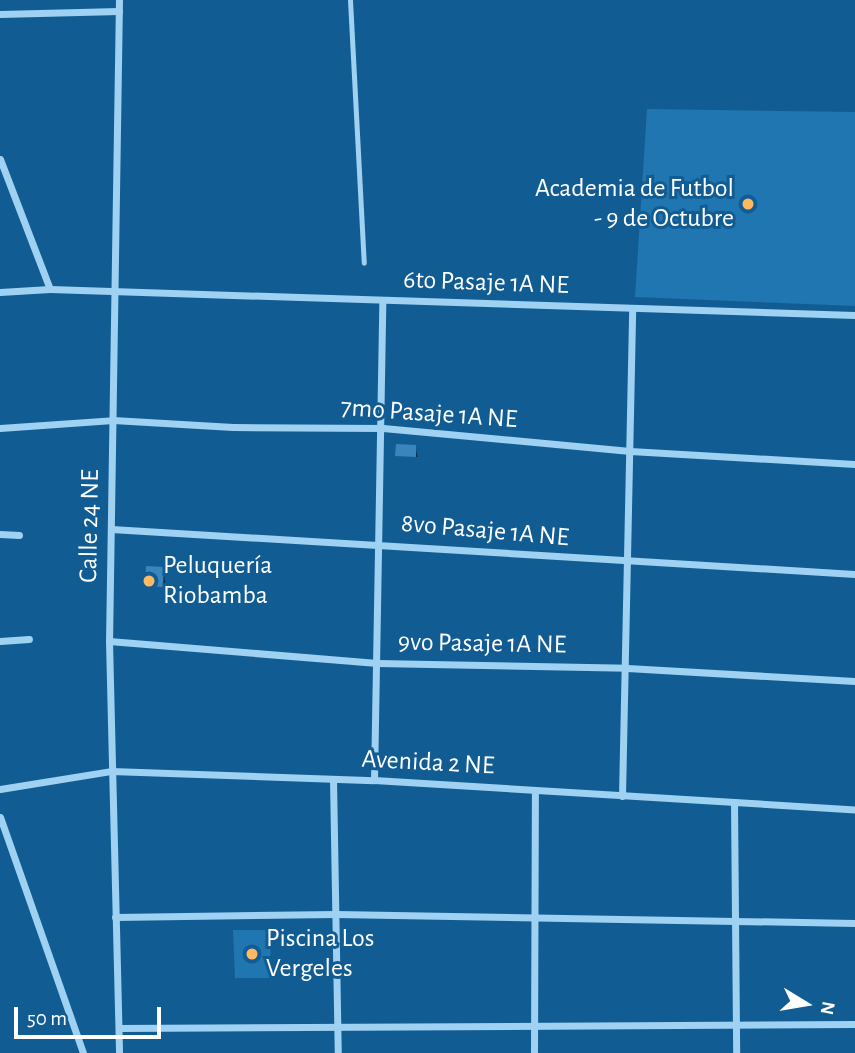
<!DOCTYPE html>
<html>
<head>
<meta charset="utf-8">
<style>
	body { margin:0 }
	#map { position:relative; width:855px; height:1053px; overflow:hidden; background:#115d93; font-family:"Alegreya Sans",sans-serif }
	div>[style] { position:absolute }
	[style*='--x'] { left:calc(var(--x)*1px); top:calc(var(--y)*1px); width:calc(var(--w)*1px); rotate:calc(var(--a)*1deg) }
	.green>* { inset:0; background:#2076b1 }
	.shadow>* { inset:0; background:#0007 }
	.building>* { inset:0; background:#3a86bc }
	.lane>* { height:5px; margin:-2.5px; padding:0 2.5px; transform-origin:2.5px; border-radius:2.5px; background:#9fd1f3 }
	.street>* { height:7px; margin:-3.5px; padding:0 3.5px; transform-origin:3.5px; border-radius:3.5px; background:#9fd1f3 }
	.dots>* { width:19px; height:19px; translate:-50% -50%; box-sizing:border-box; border:4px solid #115d93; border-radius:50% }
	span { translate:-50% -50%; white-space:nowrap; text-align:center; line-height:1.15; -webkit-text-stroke:6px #115d93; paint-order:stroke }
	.poi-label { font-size:26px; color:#fff }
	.right { translate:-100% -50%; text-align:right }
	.left { translate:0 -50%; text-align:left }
	.street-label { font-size:26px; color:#fff }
	.north { position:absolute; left:771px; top:969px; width:70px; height:70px; -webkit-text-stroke:5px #115d93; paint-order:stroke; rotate:101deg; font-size:19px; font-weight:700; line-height:28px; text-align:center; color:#fff }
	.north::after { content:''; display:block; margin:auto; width:24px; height:32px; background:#fff; clip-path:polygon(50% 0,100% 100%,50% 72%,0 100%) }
	.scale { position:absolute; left:14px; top:1007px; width:147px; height:32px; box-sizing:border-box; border:4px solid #fff; border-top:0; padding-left:9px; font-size:21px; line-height:24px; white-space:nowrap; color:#fff; -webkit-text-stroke:5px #115d93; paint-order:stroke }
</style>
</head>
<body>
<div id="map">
	<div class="green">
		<i style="clip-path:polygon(647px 109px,855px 112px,855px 306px,635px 297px)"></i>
		<i style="clip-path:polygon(233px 930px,271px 930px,270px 978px,235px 978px)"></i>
	</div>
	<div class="shadow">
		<i style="clip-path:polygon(415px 447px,418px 457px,397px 455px)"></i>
		<i style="clip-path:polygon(163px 569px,166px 587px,147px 585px)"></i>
	</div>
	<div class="building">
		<i style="clip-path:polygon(396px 444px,416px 445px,416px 457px,395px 456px)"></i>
		<i style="clip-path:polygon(146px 566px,164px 567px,163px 587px,145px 586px)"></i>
	</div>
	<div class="lane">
		<i style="--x:350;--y:0;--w:263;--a:87"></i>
	</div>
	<div class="street">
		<i style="--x:119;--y:0;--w:641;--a:90.89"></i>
		<i style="--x:109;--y:641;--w:412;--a:88.6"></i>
		<i style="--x:0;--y:14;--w:119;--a:-1.4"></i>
		<i style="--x:0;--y:159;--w:139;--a:69"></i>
		<i style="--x:50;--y:289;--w:805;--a:1.85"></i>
		<i style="--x:0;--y:292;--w:50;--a:-3.4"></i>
		<i style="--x:0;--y:428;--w:113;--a:-4"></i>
		<i style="--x:113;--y:420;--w:120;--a:3.3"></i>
		<i style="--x:233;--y:427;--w:150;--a:0.4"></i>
		<i style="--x:383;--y:428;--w:248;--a:5.3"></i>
		<i style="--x:630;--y:451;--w:225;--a:3.3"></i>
		<i style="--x:111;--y:529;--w:745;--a:3.46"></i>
		<i style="--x:0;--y:534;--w:19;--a:3"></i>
		<i style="--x:0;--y:641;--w:29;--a:-4"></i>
		<i style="--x:109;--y:641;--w:269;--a:4.7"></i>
		<i style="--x:377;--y:663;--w:250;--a:1.1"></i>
		<i style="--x:627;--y:668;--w:228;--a:3.3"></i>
		<i style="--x:333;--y:779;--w:274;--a:89"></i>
		<i style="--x:374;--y:780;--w:479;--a:-89"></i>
		<i style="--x:0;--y:789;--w:112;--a:-9.2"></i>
		<i style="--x:111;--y:771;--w:263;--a:2"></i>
		<i style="--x:374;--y:780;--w:482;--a:3.5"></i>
		<i style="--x:622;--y:796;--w:487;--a:-88.8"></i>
		<i style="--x:734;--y:802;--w:251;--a:89.5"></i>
		<i style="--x:0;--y:817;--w:250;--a:70.6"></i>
		<i style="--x:115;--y:917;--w:221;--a:-0.8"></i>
		<i style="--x:336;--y:914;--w:519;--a:0.99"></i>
		<i style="--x:119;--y:1028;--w:736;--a:-0.31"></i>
		<i style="--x:534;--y:1053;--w:262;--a:-89.8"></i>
	</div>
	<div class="dots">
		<i style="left:748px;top:204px;background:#ffba61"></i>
		<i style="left:149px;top:581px;background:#ffba61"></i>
		<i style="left:252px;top:954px;background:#ffba61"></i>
	</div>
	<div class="poi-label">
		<span class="right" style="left:734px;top:204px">Academia de Futbol<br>- 9 de Octubre</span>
		<span class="left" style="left:163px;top:581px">Peluquería<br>Riobamba</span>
		<span class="left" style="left:266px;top:954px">Piscina Los<br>Vergeles</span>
	</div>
	<div class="street-label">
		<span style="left:486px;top:283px;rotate:2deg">6to Pasaje 1A NE</span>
		<span style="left:429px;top:414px;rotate:4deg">7mo Pasaje 1A NE</span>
		<span style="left:90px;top:526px;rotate:-89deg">Calle 24 NE</span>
		<span style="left:485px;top:531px;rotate:5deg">8vo Pasaje 1A NE</span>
		<span style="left:482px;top:644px;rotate:1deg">9vo Pasaje 1A NE</span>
		<span style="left:428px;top:763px;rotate:3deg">Avenida 2 NE</span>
	</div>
	<div class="north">N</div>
	<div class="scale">50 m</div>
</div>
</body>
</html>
